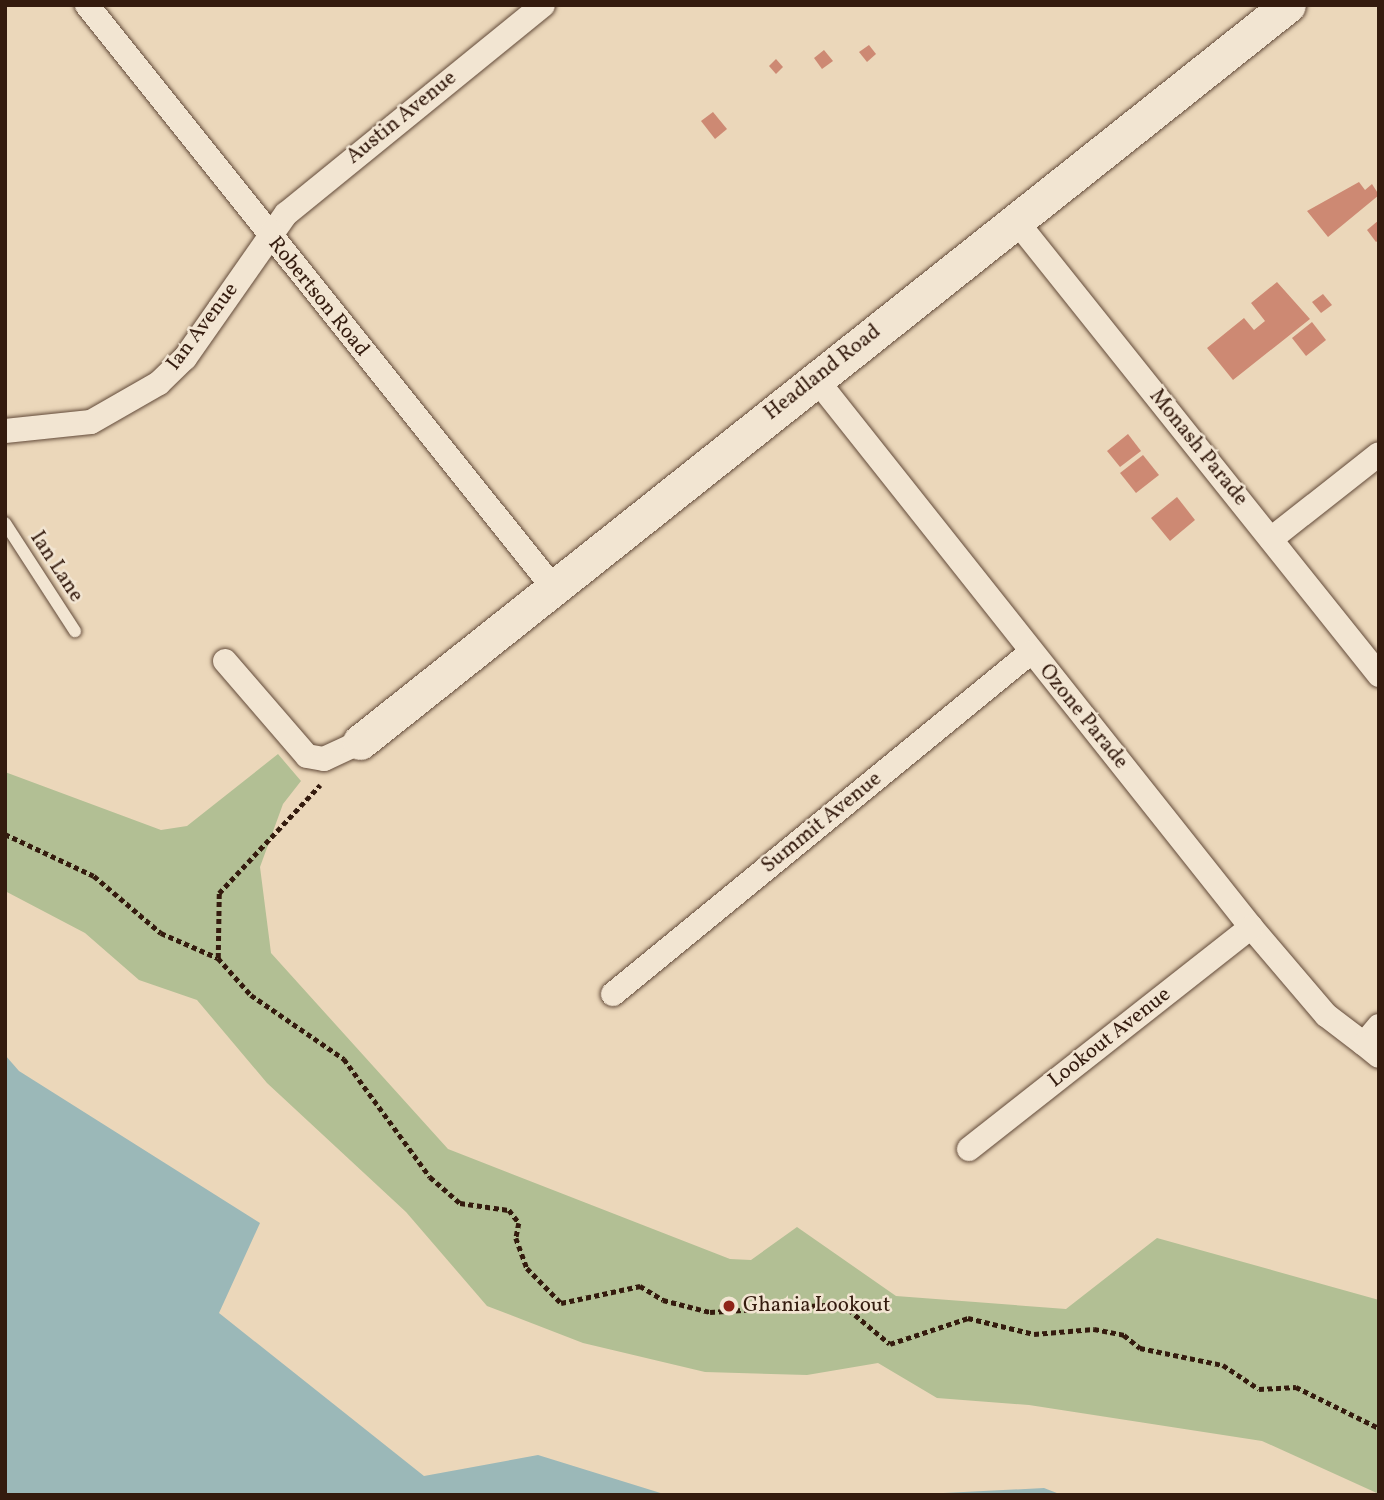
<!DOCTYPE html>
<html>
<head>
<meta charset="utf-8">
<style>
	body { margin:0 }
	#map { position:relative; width:1384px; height:1500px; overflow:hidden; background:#ebd7ba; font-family:Vollkorn,serif }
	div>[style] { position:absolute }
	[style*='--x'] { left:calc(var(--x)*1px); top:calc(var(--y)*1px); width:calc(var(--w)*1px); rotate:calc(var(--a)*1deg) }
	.green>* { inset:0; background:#b2bf94 }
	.water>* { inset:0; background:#9bb8b8 }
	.building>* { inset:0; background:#cd8973 }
	.path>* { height:4.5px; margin-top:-2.25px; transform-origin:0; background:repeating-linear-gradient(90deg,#341b0e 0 5px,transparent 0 8.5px) }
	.roads { filter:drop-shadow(0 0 2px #624a39) drop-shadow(0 0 2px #624a39) }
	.lane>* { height:12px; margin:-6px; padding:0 6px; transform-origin:6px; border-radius:6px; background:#f2e5d2 }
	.street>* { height:24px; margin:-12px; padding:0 12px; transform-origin:12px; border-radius:12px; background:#f2e5d2 }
	.secondary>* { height:35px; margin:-17.5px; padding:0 17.5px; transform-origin:17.5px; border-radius:17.5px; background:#f2e5d2 }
	.dots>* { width:19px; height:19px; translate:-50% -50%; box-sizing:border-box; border:4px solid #f2e5d2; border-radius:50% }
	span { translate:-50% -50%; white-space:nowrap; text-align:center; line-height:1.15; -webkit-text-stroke:5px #f2e5d2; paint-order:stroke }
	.street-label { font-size:21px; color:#341b0e }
	.poi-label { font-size:21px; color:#341b0e }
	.left { translate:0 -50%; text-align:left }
	.frame { position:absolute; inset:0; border:7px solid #341b0e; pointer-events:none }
</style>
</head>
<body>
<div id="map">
	<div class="green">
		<i style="clip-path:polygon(278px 754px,301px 781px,283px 804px,260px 867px,271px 953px,448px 1149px,730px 1259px,751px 1260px,797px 1227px,896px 1296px,1066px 1309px,1157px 1238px,1379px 1300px,1379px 1494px,1262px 1441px,1029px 1405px,937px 1398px,878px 1363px,807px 1375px,705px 1372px,583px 1343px,487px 1306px,406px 1212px,267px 1083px,197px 1000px,139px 980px,85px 933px,5px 891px,5px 772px,161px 830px,187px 826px)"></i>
	</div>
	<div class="water">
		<i style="clip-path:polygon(5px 1055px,19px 1071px,260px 1223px,219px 1313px,424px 1476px,538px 1455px,667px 1495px,5px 1495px)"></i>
		<i style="clip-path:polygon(1044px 1488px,1062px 1495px,903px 1495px,904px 1495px)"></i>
	</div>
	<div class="building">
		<i style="clip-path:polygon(869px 45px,876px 54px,867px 62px,859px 52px)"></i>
		<i style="clip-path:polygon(824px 50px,833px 61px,822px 69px,814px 58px)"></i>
		<i style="clip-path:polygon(776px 59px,783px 67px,776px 74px,769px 66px)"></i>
		<i style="clip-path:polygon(713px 112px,727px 129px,715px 139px,701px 121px)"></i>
		<i style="clip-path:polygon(1359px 182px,1365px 190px,1372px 184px,1379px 195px,1328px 237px,1307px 211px)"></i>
		<i style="clip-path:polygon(1379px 220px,1379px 240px,1376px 242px,1367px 230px)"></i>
		<i style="clip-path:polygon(1277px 282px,1310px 319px,1233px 380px,1207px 348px,1244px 318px,1254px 330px,1265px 321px,1251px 303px)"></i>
		<i style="clip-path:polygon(1323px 294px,1332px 305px,1321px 313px,1312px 302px)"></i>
		<i style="clip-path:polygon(1312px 322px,1326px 340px,1306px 356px,1292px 338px)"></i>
		<i style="clip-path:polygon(1128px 434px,1141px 451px,1120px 467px,1107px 451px)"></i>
		<i style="clip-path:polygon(1143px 455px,1159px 475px,1136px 493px,1120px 473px)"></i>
		<i style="clip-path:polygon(1177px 497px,1195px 520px,1170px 541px,1151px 518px)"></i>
	</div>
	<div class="path">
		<i style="--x:5;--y:834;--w:98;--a:25.3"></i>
		<i style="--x:94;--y:876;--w:88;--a:40.4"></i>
		<i style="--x:161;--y:933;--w:62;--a:23.7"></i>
		<i style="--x:218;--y:958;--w:50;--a:48.3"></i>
		<i style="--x:251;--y:995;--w:113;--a:34.5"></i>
		<i style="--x:344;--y:1059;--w:146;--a:53.9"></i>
		<i style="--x:430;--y:1177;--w:40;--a:41"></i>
		<i style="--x:460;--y:1203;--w:49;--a:8.1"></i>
		<i style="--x:509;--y:1210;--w:16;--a:52"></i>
		<i style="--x:519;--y:1223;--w:15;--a:101"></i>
		<i style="--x:516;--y:1238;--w:32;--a:70"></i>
		<i style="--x:527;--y:1268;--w:49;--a:45.8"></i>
		<i style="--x:561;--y:1303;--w:81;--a:-12.1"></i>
		<i style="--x:640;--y:1286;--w:27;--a:31"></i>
		<i style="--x:663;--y:1300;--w:49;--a:14.3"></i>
		<i style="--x:710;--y:1312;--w:132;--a:-3.5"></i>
		<i style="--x:842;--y:1304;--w:62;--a:39.8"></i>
		<i style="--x:890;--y:1344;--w:82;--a:-18.4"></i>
		<i style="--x:968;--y:1318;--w:68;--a:13.6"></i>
		<i style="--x:1034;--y:1334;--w:60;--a:-4.8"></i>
		<i style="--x:1094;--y:1329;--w:31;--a:11"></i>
		<i style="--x:1124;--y:1335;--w:21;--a:39"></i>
		<i style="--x:1140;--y:1348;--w:85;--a:11.6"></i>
		<i style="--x:1223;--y:1365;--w:43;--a:33.7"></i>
		<i style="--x:1259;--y:1389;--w:37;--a:-3"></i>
		<i style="--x:1296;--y:1387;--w:93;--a:26.3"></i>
		<i style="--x:218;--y:958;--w:65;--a:-89.1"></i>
		<i style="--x:219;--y:893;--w:148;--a:-46.9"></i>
	</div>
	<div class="roads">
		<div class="lane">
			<i style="--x:5;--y:523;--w:129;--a:57.1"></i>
		</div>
		<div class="street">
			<i style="--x:87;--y:5;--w:744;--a:51.33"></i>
			<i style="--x:1017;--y:222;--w:580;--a:51.37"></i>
			<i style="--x:816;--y:379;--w:700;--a:51.56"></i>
			<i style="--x:1251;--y:927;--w:116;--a:49.6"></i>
			<i style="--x:1326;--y:1015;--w:48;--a:37.3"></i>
			<i style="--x:5;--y:431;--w:86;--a:-6"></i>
			<i style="--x:91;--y:422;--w:78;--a:-29.8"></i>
			<i style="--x:159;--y:383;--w:36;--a:-44"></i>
			<i style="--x:185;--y:358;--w:176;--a:-55"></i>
			<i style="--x:286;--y:214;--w:331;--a:-39.1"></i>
			<i style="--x:1271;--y:539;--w:137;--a:-38.2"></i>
			<i style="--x:225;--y:661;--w:125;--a:49.2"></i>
			<i style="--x:307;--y:756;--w:17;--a:10"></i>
			<i style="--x:324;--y:759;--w:40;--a:-25"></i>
			<i style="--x:613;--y:994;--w:540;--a:-39.29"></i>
			<i style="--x:1379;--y:1026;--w:23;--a:130"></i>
			<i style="--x:1364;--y:1044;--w:19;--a:39"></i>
			<i style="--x:969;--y:1149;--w:359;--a:-38.2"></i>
		</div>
		<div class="secondary">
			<i style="--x:360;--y:742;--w:1185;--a:-38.46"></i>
		</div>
	</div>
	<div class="dots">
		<i style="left:729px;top:1306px;background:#8f2418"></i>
	</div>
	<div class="street-label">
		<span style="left:402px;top:118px;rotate:-39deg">Austin Avenue</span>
		<span style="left:318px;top:297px;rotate:51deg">Robertson Road</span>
		<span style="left:203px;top:327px;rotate:-53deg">Ian Avenue</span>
		<span style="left:823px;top:373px;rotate:-38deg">Headland Road</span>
		<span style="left:1198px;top:448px;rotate:51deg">Monash Parade</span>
		<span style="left:56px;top:567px;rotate:57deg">Ian Lane</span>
		<span style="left:1083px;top:717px;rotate:51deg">Ozone Parade</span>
		<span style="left:822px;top:823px;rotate:-39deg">Summit Avenue</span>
		<span style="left:1110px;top:1038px;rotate:-38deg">Lookout Avenue</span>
	</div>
	<div class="poi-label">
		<span class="left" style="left:743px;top:1306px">Ghania Lookout</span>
	</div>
	<div class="frame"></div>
</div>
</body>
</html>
